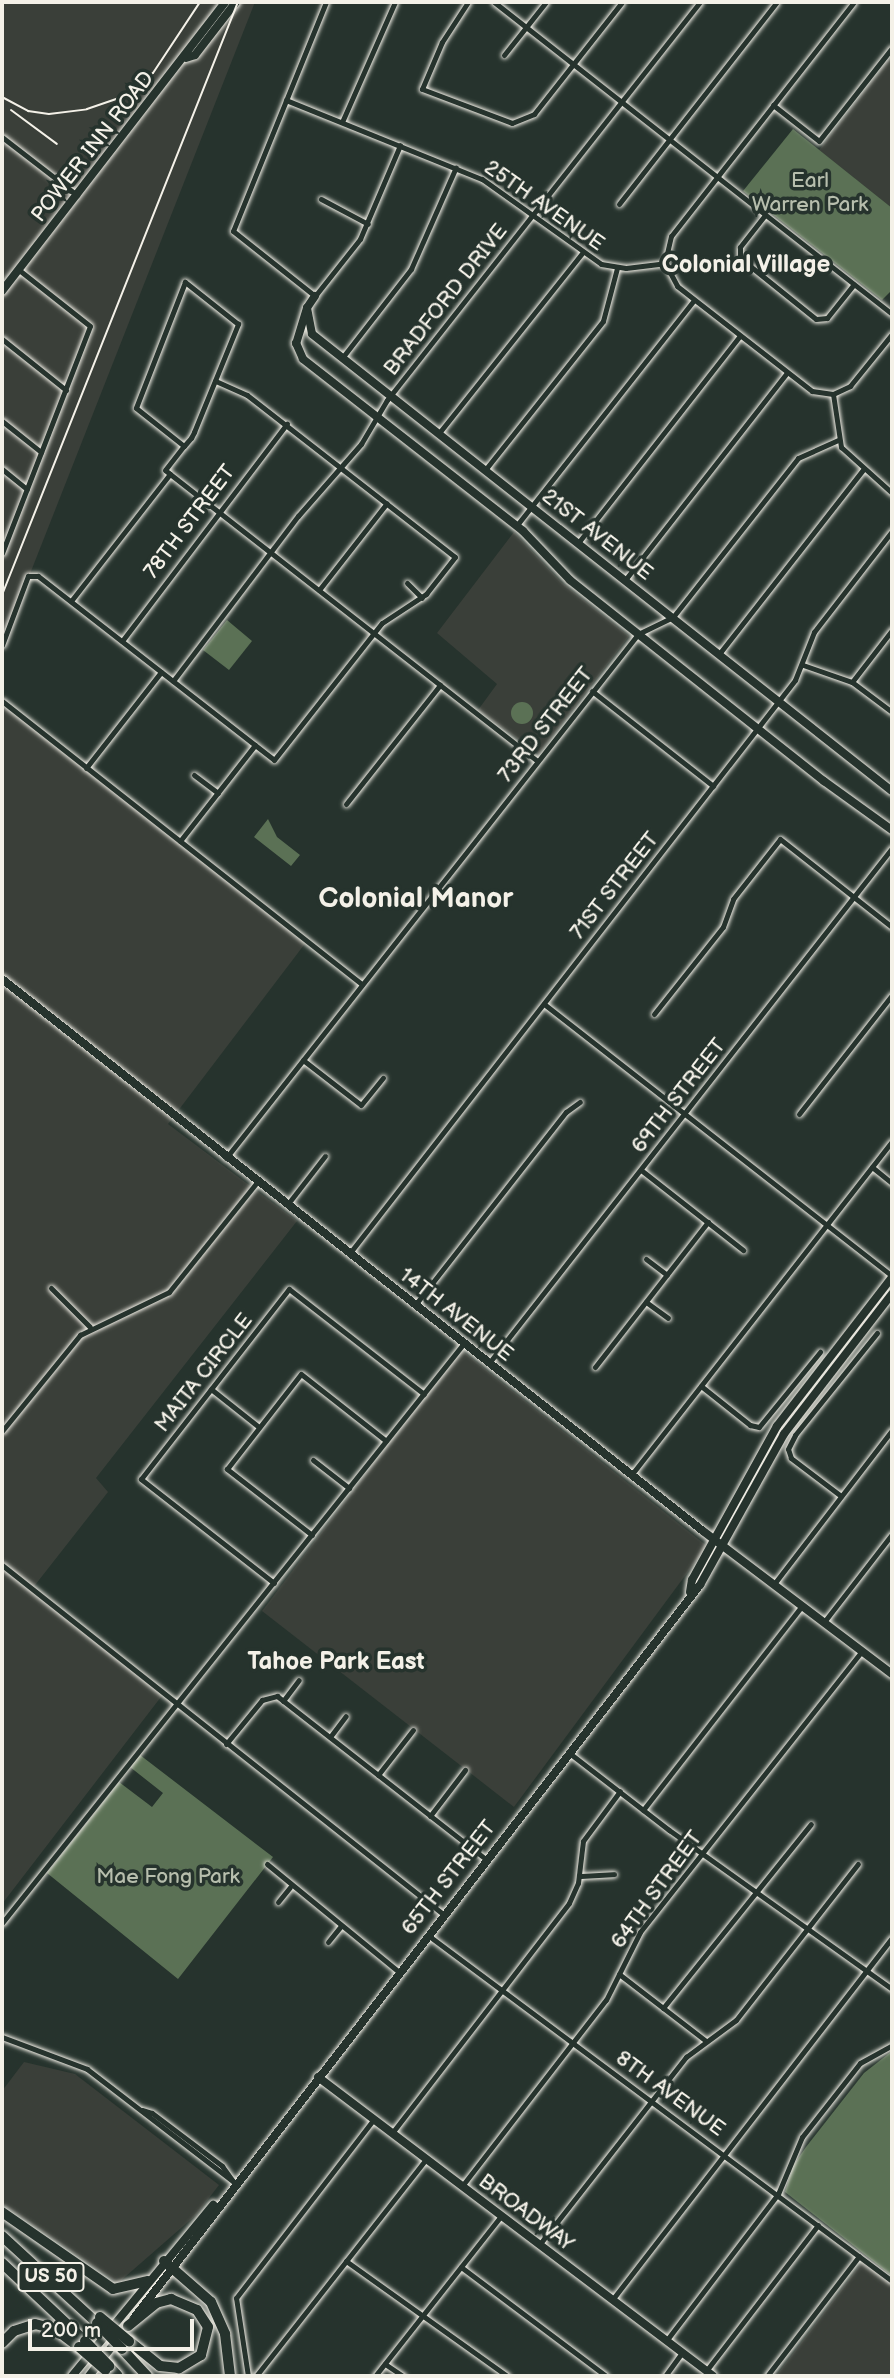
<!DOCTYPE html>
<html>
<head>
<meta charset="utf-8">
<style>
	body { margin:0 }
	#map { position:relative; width:894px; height:2378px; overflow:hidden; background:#26332d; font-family:"Balsamiq Sans",sans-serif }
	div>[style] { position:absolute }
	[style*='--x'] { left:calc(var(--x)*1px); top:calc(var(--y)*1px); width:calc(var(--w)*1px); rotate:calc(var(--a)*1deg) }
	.built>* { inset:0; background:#3a3f39 }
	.green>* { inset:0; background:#5b7155 }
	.round { border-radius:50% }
	.roads { filter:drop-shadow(0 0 2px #f4f1e8) drop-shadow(0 0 2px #f4f1e8) }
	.street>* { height:5px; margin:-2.5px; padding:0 2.5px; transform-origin:2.5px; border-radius:2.5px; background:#26332d }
	.secondary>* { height:8px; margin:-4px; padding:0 4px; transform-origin:4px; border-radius:4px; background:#26332d }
	.highway>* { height:10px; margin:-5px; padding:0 5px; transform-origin:5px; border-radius:5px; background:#26332d }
	.rail>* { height:2px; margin:-1px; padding:0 1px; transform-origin:1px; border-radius:1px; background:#f4f1e8 }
	.bridges { filter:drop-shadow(0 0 2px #f4f1e8) drop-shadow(0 0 2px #f4f1e8) }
	.highway-bridge>* { height:10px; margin:-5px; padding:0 5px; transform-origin:5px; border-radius:5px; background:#26332d }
	span { translate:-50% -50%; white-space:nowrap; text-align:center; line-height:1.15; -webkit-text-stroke:7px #26332d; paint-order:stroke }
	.shield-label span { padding:2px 5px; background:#26332d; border:2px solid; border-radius:5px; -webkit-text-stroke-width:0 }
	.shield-label { font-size:19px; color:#f4f1e8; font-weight:700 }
	.street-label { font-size:21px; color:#f4f1e8 }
	.park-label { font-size:21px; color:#b7bead }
	.quarter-label { font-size:24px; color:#f4f1e8; font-weight:700 }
	.district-label { font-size:28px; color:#f4f1e8; font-weight:700 }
	.frame { position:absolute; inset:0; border:4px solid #f4f1e8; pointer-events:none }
	.scale { position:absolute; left:28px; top:2319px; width:166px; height:32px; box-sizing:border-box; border:4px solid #f4f1e8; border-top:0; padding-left:9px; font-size:21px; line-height:24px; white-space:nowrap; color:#f4f1e8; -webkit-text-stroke:5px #26332d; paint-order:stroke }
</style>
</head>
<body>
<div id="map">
	<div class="built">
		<i style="clip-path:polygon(2px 2px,255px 2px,2px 645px)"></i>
		<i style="clip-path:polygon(892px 55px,892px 208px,819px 150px)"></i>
		<i style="clip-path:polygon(514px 532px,561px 582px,629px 636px,539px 754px,478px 710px,497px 684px,437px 633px)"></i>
		<i style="clip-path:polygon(2px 701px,307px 941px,168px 1124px,297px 1221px,96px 1478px,108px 1492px,32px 1589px,164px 1693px,2px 1904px)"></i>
		<i style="clip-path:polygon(460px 1349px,707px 1546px,514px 1807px,262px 1611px)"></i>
		<i style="clip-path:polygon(24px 2062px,75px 2074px,219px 2185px,196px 2215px,118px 2283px,2px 2204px,2px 2091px)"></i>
		<i style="clip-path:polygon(863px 2261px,892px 2283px,892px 2376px,776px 2376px)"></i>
	</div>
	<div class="green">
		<i style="clip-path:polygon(793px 129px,892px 208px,892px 290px,882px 300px,743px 191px)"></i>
		<i style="clip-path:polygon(227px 620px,252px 641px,229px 670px,203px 650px)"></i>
		<i class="round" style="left:511px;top:702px;width:22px;height:22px"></i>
		<i style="clip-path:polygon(268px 819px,277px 837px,300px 855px,291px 866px,254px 837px)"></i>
		<i style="clip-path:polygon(140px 1755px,273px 1857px,178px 1979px,47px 1873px,119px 1782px,152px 1807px,163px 1793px,130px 1767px)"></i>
		<i style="clip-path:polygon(892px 2051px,892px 2276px,785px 2192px,793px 2166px,806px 2147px,864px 2073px)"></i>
	</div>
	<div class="roads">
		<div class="street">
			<i style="--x:326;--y:2;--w:247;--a:112.1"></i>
			<i style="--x:233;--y:231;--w:105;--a:38.4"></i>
			<i style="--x:315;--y:296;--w:73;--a:-51.7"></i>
			<i style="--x:360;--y:239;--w:102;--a:-66.9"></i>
			<i style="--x:468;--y:2;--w:48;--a:123"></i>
			<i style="--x:442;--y:42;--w:51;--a:113.1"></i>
			<i style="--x:422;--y:89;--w:96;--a:20.7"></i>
			<i style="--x:512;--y:123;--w:24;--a:-22"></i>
			<i style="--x:534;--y:114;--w:142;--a:-51.8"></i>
			<i style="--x:494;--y:2;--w:506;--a:38.09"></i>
			<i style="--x:854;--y:2;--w:297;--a:128"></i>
			<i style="--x:671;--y:236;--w:28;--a:103"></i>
			<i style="--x:665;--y:263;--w:26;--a:62"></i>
			<i style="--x:677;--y:286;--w:171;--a:37.9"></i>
			<i style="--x:812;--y:391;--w:21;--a:8"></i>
			<i style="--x:833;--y:394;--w:19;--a:-25"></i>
			<i style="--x:850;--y:386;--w:67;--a:-51.1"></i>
			<i style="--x:504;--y:55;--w:68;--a:-51.6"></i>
			<i style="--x:286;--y:100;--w:211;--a:22"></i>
			<i style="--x:482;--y:179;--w:146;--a:35.5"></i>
			<i style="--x:601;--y:264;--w:25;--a:9"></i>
			<i style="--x:626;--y:268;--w:39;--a:-7"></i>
			<i style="--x:773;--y:105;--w:58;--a:38"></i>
			<i style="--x:819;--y:141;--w:118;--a:-51.9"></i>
			<i style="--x:342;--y:122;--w:131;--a:-66.2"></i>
			<i style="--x:2;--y:137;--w:95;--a:37.7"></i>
			<i style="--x:321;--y:199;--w:53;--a:28"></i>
			<i style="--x:619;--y:204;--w:256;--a:-52"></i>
			<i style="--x:765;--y:215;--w:41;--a:128"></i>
			<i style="--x:740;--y:247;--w:11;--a:90"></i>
			<i style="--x:740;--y:258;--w:97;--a:38.8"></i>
			<i style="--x:816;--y:319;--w:11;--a:-5"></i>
			<i style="--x:827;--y:318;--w:43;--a:-51.5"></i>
			<i style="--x:2;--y:339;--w:82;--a:38.6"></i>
			<i style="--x:342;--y:358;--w:113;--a:-52.2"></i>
			<i style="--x:411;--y:269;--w:111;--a:-66.2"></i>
			<i style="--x:833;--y:394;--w:54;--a:81.4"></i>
			<i style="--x:841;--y:447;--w:69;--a:42"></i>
			<i style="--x:2;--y:421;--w:50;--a:38.5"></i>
			<i style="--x:439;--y:433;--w:230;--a:-51.5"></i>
			<i style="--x:2;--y:469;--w:32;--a:39"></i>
			<i style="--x:485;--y:470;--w:190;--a:-51.6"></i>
			<i style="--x:603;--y:321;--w:55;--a:-75.2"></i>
			<i style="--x:170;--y:474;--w:466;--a:38"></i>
			<i style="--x:517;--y:525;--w:286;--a:-51.8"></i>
			<i style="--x:578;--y:543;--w:263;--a:-52"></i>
			<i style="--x:2;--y:553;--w:243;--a:-68.8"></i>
			<i style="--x:90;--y:326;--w:90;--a:-141.7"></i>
			<i style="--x:625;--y:580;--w:263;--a:-52"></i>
			<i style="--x:407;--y:583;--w:21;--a:45"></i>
			<i style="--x:319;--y:590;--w:110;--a:-52"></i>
			<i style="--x:71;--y:601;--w:161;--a:-52.1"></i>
			<i style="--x:170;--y:474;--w:6;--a:-141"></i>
			<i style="--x:165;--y:470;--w:31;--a:-52"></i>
			<i style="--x:184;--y:446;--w:11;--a:-49"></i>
			<i style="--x:191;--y:438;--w:7;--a:-63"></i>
			<i style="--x:194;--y:432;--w:117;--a:-67.8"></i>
			<i style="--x:238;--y:324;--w:68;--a:-141.6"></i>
			<i style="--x:185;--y:282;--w:135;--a:111.3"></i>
			<i style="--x:136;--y:408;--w:61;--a:38.4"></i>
			<i style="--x:122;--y:641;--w:273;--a:-52.8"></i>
			<i style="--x:2;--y:645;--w:74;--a:-69.4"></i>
			<i style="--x:28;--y:576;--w:10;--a:0"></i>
			<i style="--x:38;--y:576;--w:299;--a:37.9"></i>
			<i style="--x:274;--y:760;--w:174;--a:-51.8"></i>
			<i style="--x:382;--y:623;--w:53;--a:-33.4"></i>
			<i style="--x:426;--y:594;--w:47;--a:-51.9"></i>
			<i style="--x:455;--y:557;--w:264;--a:-142.1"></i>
			<i style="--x:247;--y:395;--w:35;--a:-156"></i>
			<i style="--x:719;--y:654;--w:234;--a:-52"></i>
			<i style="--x:803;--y:665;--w:52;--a:19.1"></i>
			<i style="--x:852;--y:682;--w:50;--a:36.9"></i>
			<i style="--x:173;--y:681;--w:207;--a:-52.9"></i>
			<i style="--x:298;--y:516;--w:96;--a:-48.8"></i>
			<i style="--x:361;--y:444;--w:51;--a:-59.4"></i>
			<i style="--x:387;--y:400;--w:506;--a:-51.82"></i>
			<i style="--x:852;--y:682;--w:66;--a:-52.4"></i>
			<i style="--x:592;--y:691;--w:154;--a:38.1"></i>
			<i style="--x:2;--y:701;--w:458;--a:38.2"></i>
			<i style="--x:86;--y:768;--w:122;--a:-52"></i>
			<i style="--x:194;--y:775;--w:30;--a:37"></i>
			<i style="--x:346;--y:804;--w:152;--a:-51.7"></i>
			<i style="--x:180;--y:841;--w:122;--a:-52"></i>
			<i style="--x:544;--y:1004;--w:442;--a:38"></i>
			<i style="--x:654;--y:1014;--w:111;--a:-51.6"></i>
			<i style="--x:723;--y:927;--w:30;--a:-70"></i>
			<i style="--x:733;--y:899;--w:76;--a:-51.9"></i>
			<i style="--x:780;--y:839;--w:142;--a:38.2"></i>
			<i style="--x:303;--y:1060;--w:73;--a:37.8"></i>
			<i style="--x:361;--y:1105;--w:35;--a:-51"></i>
			<i style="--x:799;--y:1114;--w:151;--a:-52"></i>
			<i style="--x:226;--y:1158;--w:667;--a:-51.82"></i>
			<i style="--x:638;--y:634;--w:39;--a:-26"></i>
			<i style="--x:673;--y:617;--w:202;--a:-51.8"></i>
			<i style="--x:798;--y:458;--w:44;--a:-24.2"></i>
			<i style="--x:872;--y:1167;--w:26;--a:39"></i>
			<i style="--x:641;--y:1170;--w:130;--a:38.1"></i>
			<i style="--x:287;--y:1205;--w:62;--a:-52.2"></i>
			<i style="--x:349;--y:1254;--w:727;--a:-52.15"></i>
			<i style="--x:795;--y:680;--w:52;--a:-68.4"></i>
			<i style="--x:814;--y:632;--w:128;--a:-52.3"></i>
			<i style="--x:646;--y:1259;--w:26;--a:37"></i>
			<i style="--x:51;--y:1288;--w:55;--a:45"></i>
			<i style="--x:646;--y:1302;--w:27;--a:36"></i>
			<i style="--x:415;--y:1305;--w:245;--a:-52"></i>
			<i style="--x:566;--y:1112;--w:17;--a:-36"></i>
			<i style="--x:489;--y:1363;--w:654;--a:-51.96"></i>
			<i style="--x:595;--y:1367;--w:184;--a:-52.1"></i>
			<i style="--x:701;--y:1386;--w:63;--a:38.5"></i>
			<i style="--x:750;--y:1425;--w:9;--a:13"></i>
			<i style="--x:759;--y:1427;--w:97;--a:-50.9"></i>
			<i style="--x:211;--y:1389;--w:61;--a:38.4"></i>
			<i style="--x:2;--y:1431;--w:124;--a:-50.9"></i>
			<i style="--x:80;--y:1335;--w:99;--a:-25.8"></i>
			<i style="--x:169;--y:1292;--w:141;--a:-51.3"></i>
			<i style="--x:313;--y:1460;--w:46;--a:37.9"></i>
			<i style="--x:632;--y:1474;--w:422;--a:-52"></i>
			<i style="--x:841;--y:1496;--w:63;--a:-142.8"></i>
			<i style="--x:791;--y:1458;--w:9;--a:-108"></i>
			<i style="--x:788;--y:1449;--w:16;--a:-63"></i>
			<i style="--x:795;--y:1435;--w:131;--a:-51.2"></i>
			<i style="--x:312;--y:1535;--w:108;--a:-142.2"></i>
			<i style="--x:227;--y:1469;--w:120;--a:-52.1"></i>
			<i style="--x:301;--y:1374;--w:108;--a:38.2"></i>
			<i style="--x:2;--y:1565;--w:562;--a:38.36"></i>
			<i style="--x:274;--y:1583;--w:169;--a:-142"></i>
			<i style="--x:141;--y:1479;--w:241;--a:-52.1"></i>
			<i style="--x:289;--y:1289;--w:171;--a:37.9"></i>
			<i style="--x:774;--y:1584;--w:194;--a:-52.5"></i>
			<i style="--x:824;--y:1622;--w:111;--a:-52.3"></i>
			<i style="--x:283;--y:1701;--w:26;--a:-53"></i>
			<i style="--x:330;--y:1737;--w:26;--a:-53"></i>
			<i style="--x:226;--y:1744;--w:57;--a:-50.7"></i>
			<i style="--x:262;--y:1700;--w:16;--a:-15"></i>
			<i style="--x:277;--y:1696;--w:265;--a:38"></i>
			<i style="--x:568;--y:1752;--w:128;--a:37.7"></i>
			<i style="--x:669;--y:1830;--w:274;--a:35.5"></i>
			<i style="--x:378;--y:1775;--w:57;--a:-52.1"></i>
			<i style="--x:643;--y:1810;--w:259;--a:-52.1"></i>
			<i style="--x:430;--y:1816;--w:58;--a:-52.7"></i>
			<i style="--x:267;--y:1864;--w:171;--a:39.3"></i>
			<i style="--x:579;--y:1876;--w:35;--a:-3"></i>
			<i style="--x:278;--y:1902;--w:19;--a:-51"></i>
			<i style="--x:2;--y:1923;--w:742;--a:-51.46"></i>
			<i style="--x:429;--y:1936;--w:577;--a:36.69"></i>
			<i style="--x:328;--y:1942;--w:21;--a:-51"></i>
			<i style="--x:619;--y:1974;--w:110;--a:37.6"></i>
			<i style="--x:663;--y:2008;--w:236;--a:-51.2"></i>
			<i style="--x:2;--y:2037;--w:91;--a:20.6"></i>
			<i style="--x:87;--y:2069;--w:187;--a:37.6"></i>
			<i style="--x:142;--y:2110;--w:10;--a:17"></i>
			<i style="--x:152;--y:2113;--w:88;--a:37.1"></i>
			<i style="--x:222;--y:2166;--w:19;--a:54"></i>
			<i style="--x:392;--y:2133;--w:290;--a:-52.4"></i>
			<i style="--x:569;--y:1903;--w:22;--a:-66"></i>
			<i style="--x:578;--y:1883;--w:42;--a:-83.2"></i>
			<i style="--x:583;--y:1841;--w:62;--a:-53.5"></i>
			<i style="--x:462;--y:2186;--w:235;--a:-52.3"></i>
			<i style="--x:606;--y:2000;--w:76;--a:-63.4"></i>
			<i style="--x:640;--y:1932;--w:358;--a:-51.7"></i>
			<i style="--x:539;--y:2245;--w:239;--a:-52"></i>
			<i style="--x:686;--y:2057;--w:62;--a:-36.5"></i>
			<i style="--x:736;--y:2020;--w:198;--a:-52"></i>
			<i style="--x:346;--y:2261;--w:198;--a:35.5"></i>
			<i style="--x:461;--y:2267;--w:181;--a:36.9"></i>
			<i style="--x:612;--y:2300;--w:458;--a:-52.3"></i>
			<i style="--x:666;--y:2341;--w:185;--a:-52.7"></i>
			<i style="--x:778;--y:2194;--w:62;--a:-67.2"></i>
			<i style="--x:802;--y:2137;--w:94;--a:-51.9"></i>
			<i style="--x:860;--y:2063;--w:37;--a:-29"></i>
			<i style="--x:385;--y:2364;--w:22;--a:34"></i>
			<i style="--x:706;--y:2371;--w:184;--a:-52.5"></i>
			<i style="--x:248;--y:2376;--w:79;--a:-98.7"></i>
			<i style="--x:236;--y:2298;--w:226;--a:-52.4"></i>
			<i style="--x:256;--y:2376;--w:276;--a:-51.9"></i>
			<i style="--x:375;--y:2376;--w:204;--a:-51.8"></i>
			<i style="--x:665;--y:2376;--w:29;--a:-54"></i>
			<i style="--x:767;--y:2376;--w:151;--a:-52.5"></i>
		</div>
		<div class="secondary">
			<i style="--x:186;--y:58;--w:9;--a:-18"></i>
			<i style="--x:195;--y:55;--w:67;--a:-52.3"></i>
			<i style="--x:2;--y:291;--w:365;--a:-52.3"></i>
			<i style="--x:315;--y:296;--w:14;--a:124"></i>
			<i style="--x:307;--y:308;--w:26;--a:79"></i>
			<i style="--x:312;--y:334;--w:738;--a:38.24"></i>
			<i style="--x:307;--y:308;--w:37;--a:107"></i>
			<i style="--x:296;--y:343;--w:17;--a:66"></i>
			<i style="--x:303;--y:359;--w:279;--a:38"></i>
			<i style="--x:523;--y:531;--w:68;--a:46.2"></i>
			<i style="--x:570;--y:580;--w:324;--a:38.4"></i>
			<i style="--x:824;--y:781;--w:84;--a:35.8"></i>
			<i style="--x:2;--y:979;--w:892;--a:38.22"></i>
			<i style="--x:703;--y:1531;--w:237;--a:37.1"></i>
			<i style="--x:690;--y:1592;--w:12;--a:-81"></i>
			<i style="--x:692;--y:1580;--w:176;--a:-61.1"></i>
			<i style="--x:777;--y:1426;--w:188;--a:-52.3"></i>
			<i style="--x:318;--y:2077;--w:495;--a:37.1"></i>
			<i style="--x:134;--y:2318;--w:926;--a:-52.33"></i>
			<i style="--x:700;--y:1585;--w:173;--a:-60.9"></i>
			<i style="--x:784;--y:1434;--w:177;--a:-52.4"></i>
			<i style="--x:72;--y:2376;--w:222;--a:-50.5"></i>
			<i style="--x:89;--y:2376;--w:46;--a:-52.1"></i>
		</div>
		<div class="highway">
			<i style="--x:2;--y:2212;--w:135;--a:34.7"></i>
			<i style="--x:113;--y:2289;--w:36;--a:-13"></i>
			<i style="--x:2;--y:2236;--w:129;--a:42.5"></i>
			<i style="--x:164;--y:2261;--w:62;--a:41.1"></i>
			<i style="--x:211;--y:2302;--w:35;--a:66"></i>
			<i style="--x:225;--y:2334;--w:42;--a:83.2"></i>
			<i style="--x:2;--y:2263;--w:114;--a:43.2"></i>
			<i style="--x:128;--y:2326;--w:36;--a:-39"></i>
			<i style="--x:156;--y:2303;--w:16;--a:-15"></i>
			<i style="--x:171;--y:2299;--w:28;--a:23"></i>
			<i style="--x:197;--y:2310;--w:20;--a:57"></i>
			<i style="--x:208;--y:2327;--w:29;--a:104"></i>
			<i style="--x:201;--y:2355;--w:26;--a:149"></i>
			<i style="--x:179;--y:2368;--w:19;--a:-174"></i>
			<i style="--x:160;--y:2366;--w:40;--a:-141"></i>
			<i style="--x:2;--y:2343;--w:17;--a:-45"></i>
			<i style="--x:14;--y:2331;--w:22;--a:-18"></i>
			<i style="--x:35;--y:2324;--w:21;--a:14"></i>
			<i style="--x:55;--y:2329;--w:30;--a:37"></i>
			<i style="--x:122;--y:2349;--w:37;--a:47"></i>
			<i style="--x:109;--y:2366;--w:13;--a:48"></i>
		</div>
	</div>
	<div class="rail">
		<i style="--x:2;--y:97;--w:30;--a:28"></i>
		<i style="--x:28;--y:111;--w:21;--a:8"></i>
		<i style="--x:49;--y:114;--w:38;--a:-7"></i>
		<i style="--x:87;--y:109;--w:37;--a:-19"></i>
		<i style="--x:122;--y:97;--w:39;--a:-38"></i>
		<i style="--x:153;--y:73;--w:85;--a:-56.5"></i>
		<i style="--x:11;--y:110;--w:57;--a:36.5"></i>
		<i style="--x:2;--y:595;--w:638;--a:-68.3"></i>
	</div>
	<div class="bridges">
		<div class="highway-bridge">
			<i style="--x:100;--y:2317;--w:38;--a:40"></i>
			<i style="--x:97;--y:2323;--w:36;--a:46"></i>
			<i style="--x:85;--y:2341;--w:35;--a:46"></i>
			<i style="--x:79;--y:2347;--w:35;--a:41"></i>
		</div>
	</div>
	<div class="shield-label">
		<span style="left:51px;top:2277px">US 50</span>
	</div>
	<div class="street-label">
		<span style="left:93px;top:147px;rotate:-52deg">POWER INN ROAD</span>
		<span style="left:544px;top:206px;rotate:35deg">25TH AVENUE</span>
		<span style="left:446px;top:300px;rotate:-52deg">BRADFORD DRIVE</span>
		<span style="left:190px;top:522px;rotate:-53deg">78TH STREET</span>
		<span style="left:597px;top:535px;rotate:38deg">21ST AVENUE</span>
		<span style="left:546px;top:725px;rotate:-52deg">73RD STREET</span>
		<span style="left:615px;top:886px;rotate:-52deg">71ST STREET</span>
		<span style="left:679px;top:1096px;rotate:-52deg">69TH STREET</span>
		<span style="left:456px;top:1315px;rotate:38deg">14TH AVENUE</span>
		<span style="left:204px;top:1373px;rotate:-52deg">MAITA CIRCLE</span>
		<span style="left:449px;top:1878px;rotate:-52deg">65TH STREET</span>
		<span style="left:657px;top:1890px;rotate:-54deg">64TH STREET</span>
		<span style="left:670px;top:2094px;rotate:36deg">8TH AVENUE</span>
		<span style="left:526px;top:2213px;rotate:37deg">BROADWAY</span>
	</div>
	<div class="park-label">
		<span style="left:810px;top:193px">Earl<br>Warren Park</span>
		<span style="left:168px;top:1877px">Mae Fong Park</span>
	</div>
	<div class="quarter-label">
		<span style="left:746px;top:265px">Colonial Village</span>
		<span style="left:336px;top:1662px">Tahoe Park East</span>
	</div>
	<div class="district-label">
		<span style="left:416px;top:899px">Colonial Manor</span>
	</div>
	<div class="frame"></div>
	<div class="scale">200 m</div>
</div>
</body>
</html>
